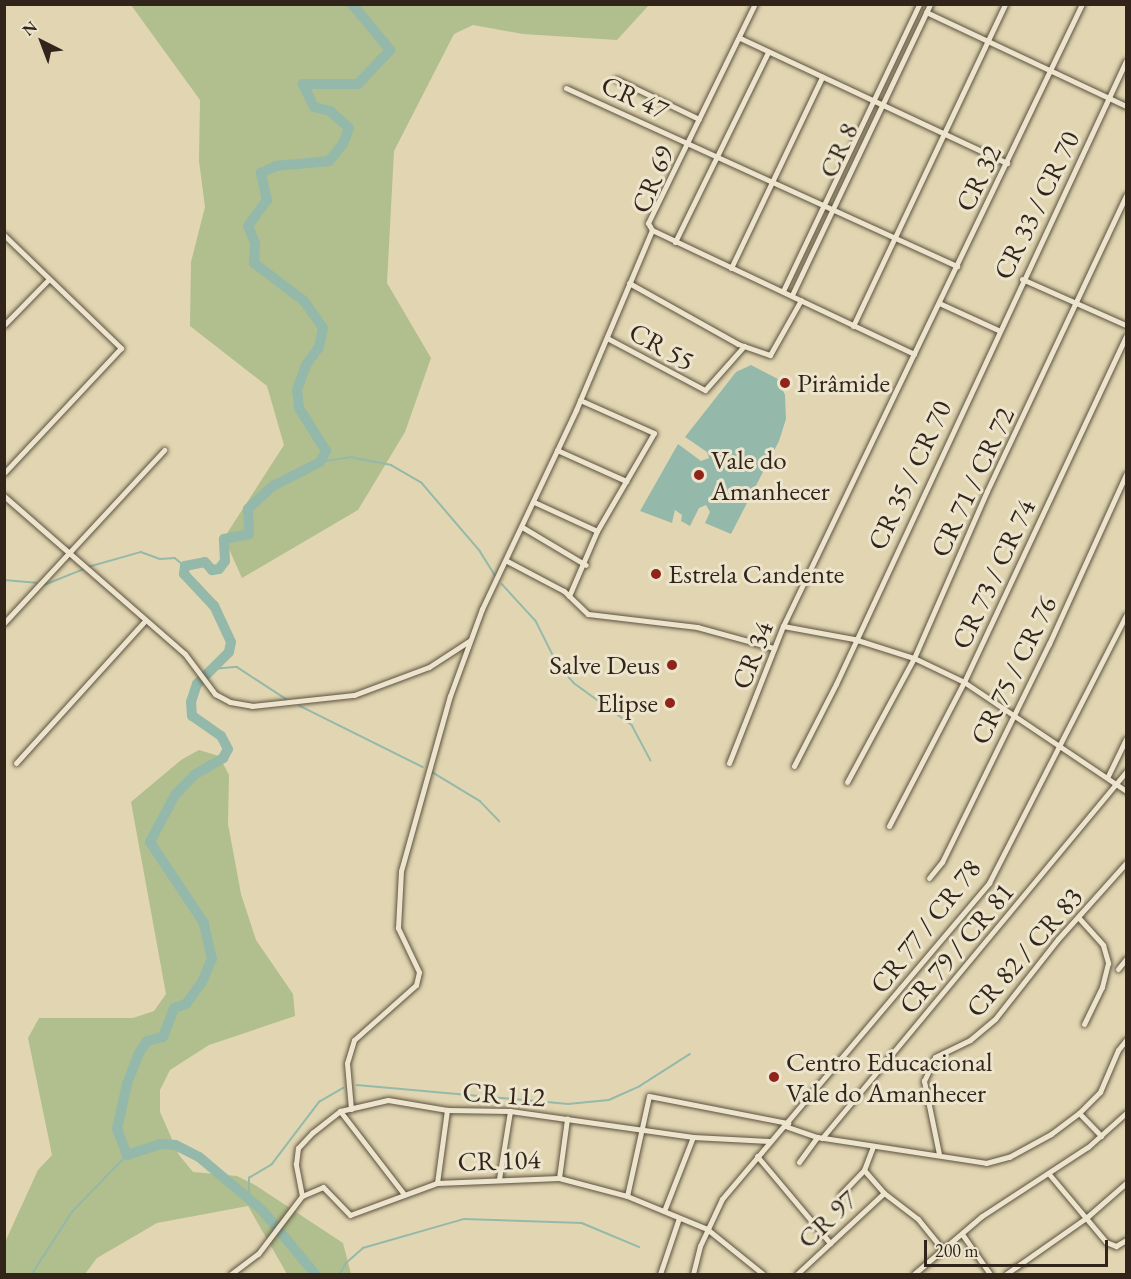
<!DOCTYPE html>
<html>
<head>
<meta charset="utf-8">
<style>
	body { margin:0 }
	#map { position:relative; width:1131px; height:1279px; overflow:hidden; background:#e1d6b1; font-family:"EB Garamond",serif }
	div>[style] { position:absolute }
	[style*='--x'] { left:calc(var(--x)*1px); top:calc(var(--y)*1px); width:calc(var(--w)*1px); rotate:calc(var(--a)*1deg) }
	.green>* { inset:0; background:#b1be8d }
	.water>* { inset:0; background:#94b9ab }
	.stream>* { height:1.5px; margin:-0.75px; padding:0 0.75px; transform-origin:0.75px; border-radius:0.75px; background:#94b9ab }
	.river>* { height:10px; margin:-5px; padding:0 5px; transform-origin:5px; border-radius:5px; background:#94b9ab }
	.roads { filter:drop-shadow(0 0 2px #5d5140) drop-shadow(0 0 2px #5d5140) }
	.minor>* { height:5px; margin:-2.5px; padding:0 2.5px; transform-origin:2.5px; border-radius:2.5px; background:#ece4cc }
	.dots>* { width:16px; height:16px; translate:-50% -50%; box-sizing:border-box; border:3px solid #ece4cc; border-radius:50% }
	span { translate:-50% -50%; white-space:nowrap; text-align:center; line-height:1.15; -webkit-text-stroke:6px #ece4cc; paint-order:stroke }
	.street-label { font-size:27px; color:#31251b }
	.poi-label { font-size:27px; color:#31251b }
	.left { translate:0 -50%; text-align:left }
	.right { translate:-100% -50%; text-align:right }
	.frame { position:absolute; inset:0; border:6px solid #31251b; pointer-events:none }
	.north { position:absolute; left:12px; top:12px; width:60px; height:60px; -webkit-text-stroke:4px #ece4cc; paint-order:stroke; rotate:318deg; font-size:16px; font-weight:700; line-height:24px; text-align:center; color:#31251b }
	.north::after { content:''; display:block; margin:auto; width:21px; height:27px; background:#31251b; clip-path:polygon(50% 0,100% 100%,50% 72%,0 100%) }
	.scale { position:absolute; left:924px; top:1240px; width:184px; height:27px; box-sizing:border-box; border:3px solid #31251b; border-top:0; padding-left:8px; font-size:18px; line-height:21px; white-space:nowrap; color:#31251b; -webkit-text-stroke:4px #ece4cc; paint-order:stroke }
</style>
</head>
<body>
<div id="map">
	<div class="green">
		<i style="clip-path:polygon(131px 5px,649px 5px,617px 40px,523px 34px,473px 25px,454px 34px,394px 151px,387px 283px,431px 358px,405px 432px,358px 510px,242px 578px,224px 538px,284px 445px,267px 386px,190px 326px,191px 262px,205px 207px,199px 161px,200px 100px)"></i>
		<i style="clip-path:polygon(199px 750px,219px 756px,229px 775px,228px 824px,241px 894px,256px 940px,293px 994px,295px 1016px,209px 1045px,170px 1070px,160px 1090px,160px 1112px,179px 1155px,193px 1172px,237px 1176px,255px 1185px,343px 1243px,351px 1274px,287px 1274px,248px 1206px,157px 1223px,97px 1258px,85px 1274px,5px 1274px,5px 1242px,38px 1170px,52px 1155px,28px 1038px,39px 1018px,133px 1018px,154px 1011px,166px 994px,131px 802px,181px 760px)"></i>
	</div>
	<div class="water">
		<i style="clip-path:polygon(751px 365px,778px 379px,785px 395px,786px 419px,779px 441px,731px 534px,705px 523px,710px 512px,706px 505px,699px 508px,690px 526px,681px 521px,682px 515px,675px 510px,672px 523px,640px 511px,678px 444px,701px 461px,709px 458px,707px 452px,685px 437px,736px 372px)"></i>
	</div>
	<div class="stream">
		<i style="--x:320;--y:462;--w:30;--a:-9"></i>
		<i style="--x:350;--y:457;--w:42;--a:11"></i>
		<i style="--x:391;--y:465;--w:36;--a:30"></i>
		<i style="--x:422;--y:483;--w:89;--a:49.5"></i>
		<i style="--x:480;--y:551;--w:28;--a:58"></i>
		<i style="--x:88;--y:567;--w:55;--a:-15.8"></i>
		<i style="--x:141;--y:552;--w:20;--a:20"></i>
		<i style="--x:160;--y:559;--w:15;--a:-4"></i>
		<i style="--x:175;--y:558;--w:13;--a:39"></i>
		<i style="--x:4;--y:580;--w:32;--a:5"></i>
		<i style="--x:502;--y:584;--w:50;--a:47.4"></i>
		<i style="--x:536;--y:621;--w:49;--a:63.4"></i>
		<i style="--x:558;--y:665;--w:24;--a:48"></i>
		<i style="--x:574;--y:683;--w:72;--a:35.9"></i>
		<i style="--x:632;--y:725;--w:40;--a:62"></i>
		<i style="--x:44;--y:585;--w:43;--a:-21.8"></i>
		<i style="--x:212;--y:669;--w:25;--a:-5"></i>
		<i style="--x:237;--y:667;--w:59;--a:33.1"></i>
		<i style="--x:300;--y:706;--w:137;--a:26.4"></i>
		<i style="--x:432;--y:772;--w:56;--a:31.1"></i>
		<i style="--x:480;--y:801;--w:28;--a:46"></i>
		<i style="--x:357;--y:1085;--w:212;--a:5.1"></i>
		<i style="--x:568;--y:1104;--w:41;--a:-5.6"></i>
		<i style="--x:609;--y:1100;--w:34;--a:-24"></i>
		<i style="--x:640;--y:1086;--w:59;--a:-32.6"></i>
		<i style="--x:249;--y:1200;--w:22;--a:-90"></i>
		<i style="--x:249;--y:1178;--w:27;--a:-31"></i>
		<i style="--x:272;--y:1164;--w:78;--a:-52.8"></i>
		<i style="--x:319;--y:1102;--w:28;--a:-30"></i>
		<i style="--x:32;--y:1274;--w:74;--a:-57.2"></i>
		<i style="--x:72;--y:1212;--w:79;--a:-46"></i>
		<i style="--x:340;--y:1274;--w:13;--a:-61"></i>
		<i style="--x:346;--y:1263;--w:23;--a:-41"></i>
		<i style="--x:363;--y:1248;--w:105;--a:-16"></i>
		<i style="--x:464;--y:1219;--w:118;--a:1.9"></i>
		<i style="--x:582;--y:1223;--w:62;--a:22.8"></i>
	</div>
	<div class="river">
		<i style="--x:315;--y:1274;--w:83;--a:-129.6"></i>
		<i style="--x:262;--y:1210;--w:82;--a:-139.9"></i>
		<i style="--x:199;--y:1157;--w:27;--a:-153"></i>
		<i style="--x:175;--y:1145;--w:14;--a:-176"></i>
		<i style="--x:161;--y:1144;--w:36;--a:162"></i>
		<i style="--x:127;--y:1155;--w:28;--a:-111"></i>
		<i style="--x:117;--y:1129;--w:46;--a:-77.5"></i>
		<i style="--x:127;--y:1084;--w:33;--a:-69"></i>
		<i style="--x:139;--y:1053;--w:14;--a:-56"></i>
		<i style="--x:147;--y:1041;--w:16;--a:-14"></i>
		<i style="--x:163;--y:1037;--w:31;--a:-69"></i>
		<i style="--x:174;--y:1008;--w:13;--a:-18"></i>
		<i style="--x:186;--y:1004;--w:27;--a:-54"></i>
		<i style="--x:202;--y:982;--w:25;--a:-67"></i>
		<i style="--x:212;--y:959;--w:37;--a:-103"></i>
		<i style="--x:204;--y:923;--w:97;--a:-123.7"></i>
		<i style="--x:150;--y:842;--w:53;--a:-62"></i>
		<i style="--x:175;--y:795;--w:28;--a:-46"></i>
		<i style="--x:194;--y:775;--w:34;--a:-30"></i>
		<i style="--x:223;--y:758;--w:10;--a:-61"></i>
		<i style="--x:228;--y:749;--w:15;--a:-118"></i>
		<i style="--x:221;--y:736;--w:35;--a:-145"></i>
		<i style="--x:192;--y:716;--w:14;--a:-94"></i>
		<i style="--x:191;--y:702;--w:19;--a:-72"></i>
		<i style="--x:197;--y:684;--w:45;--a:-45"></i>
		<i style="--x:229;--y:652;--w:10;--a:-79"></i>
		<i style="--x:231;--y:642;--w:40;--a:-115"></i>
		<i style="--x:214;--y:606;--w:44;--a:-133.2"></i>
		<i style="--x:184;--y:574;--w:8;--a:-83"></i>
		<i style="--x:185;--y:566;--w:20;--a:-11"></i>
		<i style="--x:205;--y:562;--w:11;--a:49"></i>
		<i style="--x:212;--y:570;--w:7;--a:-8"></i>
		<i style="--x:219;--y:569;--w:10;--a:-53"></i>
		<i style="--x:225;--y:561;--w:22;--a:-93"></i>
		<i style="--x:224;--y:539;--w:25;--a:-11"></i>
		<i style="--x:249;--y:534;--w:25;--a:-92"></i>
		<i style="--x:248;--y:509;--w:34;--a:-43"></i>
		<i style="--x:273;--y:486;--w:53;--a:-27.1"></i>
		<i style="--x:320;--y:462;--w:13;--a:-61"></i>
		<i style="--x:326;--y:451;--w:51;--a:-122.1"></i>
		<i style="--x:299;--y:408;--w:18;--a:-96"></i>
		<i style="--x:297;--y:390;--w:27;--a:-70"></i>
		<i style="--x:306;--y:365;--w:22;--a:-54"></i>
		<i style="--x:319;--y:347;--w:19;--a:-78"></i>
		<i style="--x:323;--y:328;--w:33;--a:-125"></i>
		<i style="--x:304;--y:301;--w:63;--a:-142.8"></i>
		<i style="--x:254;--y:263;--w:20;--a:-87"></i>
		<i style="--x:255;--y:243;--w:18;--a:-112"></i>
		<i style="--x:248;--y:226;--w:32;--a:-54"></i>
		<i style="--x:267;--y:200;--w:28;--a:-103"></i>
		<i style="--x:261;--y:173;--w:17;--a:-25"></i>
		<i style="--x:276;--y:166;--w:53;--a:-5.4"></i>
		<i style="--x:329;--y:161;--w:22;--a:-51"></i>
		<i style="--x:343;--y:144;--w:17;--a:-69"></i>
		<i style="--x:349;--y:128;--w:25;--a:-138"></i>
		<i style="--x:330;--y:111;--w:16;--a:-166"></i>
		<i style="--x:314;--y:107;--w:25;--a:-116"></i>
		<i style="--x:303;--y:84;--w:55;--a:0"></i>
		<i style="--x:358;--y:84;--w:47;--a:-46.7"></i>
		<i style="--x:390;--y:50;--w:60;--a:-129.6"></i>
	</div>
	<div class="roads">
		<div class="minor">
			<i style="--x:926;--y:12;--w:221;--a:25.2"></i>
			<i style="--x:740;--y:38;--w:295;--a:25.1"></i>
			<i style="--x:616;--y:79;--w:92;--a:25.7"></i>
			<i style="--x:566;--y:88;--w:430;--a:24.5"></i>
			<i style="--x:652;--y:230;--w:290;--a:25.3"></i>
			<i style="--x:652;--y:230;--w:8;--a:-120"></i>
			<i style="--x:648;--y:223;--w:244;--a:-64"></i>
			<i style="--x:4;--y:235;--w:163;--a:44"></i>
			<i style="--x:121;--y:348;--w:171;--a:133.1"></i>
			<i style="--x:675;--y:242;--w:212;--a:-63.9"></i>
			<i style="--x:731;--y:268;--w:212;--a:-64.5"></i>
			<i style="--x:1022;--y:279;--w:114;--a:23.9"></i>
			<i style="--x:629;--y:283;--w:125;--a:29.2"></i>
			<i style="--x:738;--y:344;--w:34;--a:19"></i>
			<i style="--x:770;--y:355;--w:63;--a:-60.6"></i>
			<i style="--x:783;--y:291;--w:318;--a:-64.6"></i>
			<i style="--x:792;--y:295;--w:322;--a:-64.6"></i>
			<i style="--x:939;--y:303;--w:65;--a:24.6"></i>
			<i style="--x:4;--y:325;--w:64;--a:-45.6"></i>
			<i style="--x:853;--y:326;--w:356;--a:-64.7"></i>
			<i style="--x:607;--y:338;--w:111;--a:28"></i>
			<i style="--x:705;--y:390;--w:59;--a:-48.4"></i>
			<i style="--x:557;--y:450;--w:76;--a:24.2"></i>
			<i style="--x:4;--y:496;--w:240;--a:41.1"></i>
			<i style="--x:185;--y:654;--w:50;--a:53.1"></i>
			<i style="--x:215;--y:694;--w:17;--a:28"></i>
			<i style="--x:230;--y:702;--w:22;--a:10"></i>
			<i style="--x:252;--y:706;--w:103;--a:-6.2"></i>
			<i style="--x:354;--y:695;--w:80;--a:-20.5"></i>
			<i style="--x:429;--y:667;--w:48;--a:-33"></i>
			<i style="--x:534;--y:502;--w:69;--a:24.7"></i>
			<i style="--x:522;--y:527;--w:74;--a:30.7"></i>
			<i style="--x:507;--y:561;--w:64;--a:27.8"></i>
			<i style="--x:564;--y:591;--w:33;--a:44"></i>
			<i style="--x:588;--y:614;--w:110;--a:6.8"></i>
			<i style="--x:697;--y:627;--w:80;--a:15.3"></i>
			<i style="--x:569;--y:596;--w:71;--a:-66.7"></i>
			<i style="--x:597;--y:531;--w:113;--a:-59.8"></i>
			<i style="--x:654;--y:433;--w:81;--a:-156"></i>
			<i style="--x:4;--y:623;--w:236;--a:-47.2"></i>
			<i style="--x:783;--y:626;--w:72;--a:10.4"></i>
			<i style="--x:854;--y:639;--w:63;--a:17.6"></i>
			<i style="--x:914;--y:658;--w:55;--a:25.6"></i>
			<i style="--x:964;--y:682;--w:195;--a:33.9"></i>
			<i style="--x:16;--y:763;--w:190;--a:-47.8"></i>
			<i style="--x:729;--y:763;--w:147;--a:-68.5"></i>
			<i style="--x:783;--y:626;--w:690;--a:-64.33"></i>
			<i style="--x:794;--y:766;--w:92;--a:-62.9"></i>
			<i style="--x:836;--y:684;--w:687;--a:-65.04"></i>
			<i style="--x:1108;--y:776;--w:41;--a:-64.1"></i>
			<i style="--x:847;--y:782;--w:141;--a:-61.6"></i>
			<i style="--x:914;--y:658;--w:182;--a:-66.4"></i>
			<i style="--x:987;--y:491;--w:327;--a:-64.8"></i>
			<i style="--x:889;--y:826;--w:162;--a:-62.5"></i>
			<i style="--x:964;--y:682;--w:382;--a:-64.9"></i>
			<i style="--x:929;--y:878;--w:21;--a:-51"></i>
			<i style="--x:942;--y:862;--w:243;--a:-63.9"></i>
			<i style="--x:1049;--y:644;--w:187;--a:-65.6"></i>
			<i style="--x:1078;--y:917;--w:38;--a:48"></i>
			<i style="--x:1103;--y:945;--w:19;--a:74"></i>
			<i style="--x:1108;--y:963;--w:25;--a:104"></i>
			<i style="--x:1102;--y:987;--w:41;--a:115.9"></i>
			<i style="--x:1118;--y:969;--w:13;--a:-51"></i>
			<i style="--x:351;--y:1109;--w:46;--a:-95"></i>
			<i style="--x:347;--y:1063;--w:24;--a:-73"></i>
			<i style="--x:354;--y:1040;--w:83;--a:-41.6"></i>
			<i style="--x:416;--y:985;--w:13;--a:-77"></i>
			<i style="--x:419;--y:972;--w:49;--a:-115.5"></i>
			<i style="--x:398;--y:928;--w:57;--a:-87"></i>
			<i style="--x:401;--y:871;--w:182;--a:-74.4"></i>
			<i style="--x:450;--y:696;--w:93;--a:-69.8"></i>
			<i style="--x:482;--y:609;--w:220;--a:-64.7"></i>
			<i style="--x:576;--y:410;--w:195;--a:-67.1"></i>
			<i style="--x:340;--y:1111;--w:105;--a:52.4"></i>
			<i style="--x:1079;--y:1113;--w:32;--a:46"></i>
			<i style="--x:785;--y:1126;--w:34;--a:19"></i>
			<i style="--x:817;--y:1137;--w:171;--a:8.7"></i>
			<i style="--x:986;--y:1163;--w:24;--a:-15"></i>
			<i style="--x:1009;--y:1157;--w:48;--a:-28.7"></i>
			<i style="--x:1051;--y:1134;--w:35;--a:-37"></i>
			<i style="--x:1079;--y:1113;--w:30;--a:-45"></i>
			<i style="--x:1100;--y:1092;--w:46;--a:-66.8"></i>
			<i style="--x:1118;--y:1050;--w:13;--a:-51"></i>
			<i style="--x:822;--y:1138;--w:476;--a:-50.3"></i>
			<i style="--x:939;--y:1154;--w:75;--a:-101.6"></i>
			<i style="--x:924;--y:1081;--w:26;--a:-65"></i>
			<i style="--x:935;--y:1057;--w:39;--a:-26"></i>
			<i style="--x:970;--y:1040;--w:33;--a:-40"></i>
			<i style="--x:995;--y:1019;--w:102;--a:-51.8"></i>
			<i style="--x:1058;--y:939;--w:102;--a:-48.2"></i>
			<i style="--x:757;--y:1156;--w:114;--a:50"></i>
			<i style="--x:799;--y:1162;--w:31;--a:-54"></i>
			<i style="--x:864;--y:1170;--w:30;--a:49"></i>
			<i style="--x:884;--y:1193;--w:43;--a:37.4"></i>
			<i style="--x:918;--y:1219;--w:40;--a:51"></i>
			<i style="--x:1049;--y:1174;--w:89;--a:50"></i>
			<i style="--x:1106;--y:1242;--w:11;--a:22"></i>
			<i style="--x:1116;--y:1246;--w:12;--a:-31"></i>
			<i style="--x:559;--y:1178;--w:60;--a:-82.3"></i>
			<i style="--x:499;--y:1179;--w:69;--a:-80.8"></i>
			<i style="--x:437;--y:1183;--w:74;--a:-82.2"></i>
			<i style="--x:840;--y:1195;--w:35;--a:-46"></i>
			<i style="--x:864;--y:1170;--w:26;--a:-69"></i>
			<i style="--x:302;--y:1196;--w:33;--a:-101"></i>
			<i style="--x:296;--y:1164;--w:16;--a:-83"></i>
			<i style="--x:298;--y:1148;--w:21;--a:-47"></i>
			<i style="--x:312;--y:1133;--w:36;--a:-38"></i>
			<i style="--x:340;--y:1111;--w:49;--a:-12.9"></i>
			<i style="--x:388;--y:1100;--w:60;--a:9.6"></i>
			<i style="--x:447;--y:1110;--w:63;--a:0.9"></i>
			<i style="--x:510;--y:1111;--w:185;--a:8.1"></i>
			<i style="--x:693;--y:1137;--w:76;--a:3"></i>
			<i style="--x:302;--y:1196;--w:23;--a:-23"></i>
			<i style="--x:323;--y:1187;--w:39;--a:46"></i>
			<i style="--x:350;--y:1215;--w:93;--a:-20.2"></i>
			<i style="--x:437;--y:1183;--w:122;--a:-2.3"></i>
			<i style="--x:559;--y:1178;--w:70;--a:14.8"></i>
			<i style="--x:627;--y:1196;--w:87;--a:22.4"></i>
			<i style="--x:707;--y:1229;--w:72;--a:38.8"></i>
			<i style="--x:627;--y:1196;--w:102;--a:-77.6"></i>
			<i style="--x:649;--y:1096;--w:142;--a:11"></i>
			<i style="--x:664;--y:1211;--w:79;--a:-68.6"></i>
			<i style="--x:962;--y:1234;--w:49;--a:55"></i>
			<i style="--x:231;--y:1274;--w:34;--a:-37"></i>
			<i style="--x:258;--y:1254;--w:73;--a:-52.8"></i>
			<i style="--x:660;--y:1274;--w:59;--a:-71.3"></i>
			<i style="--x:693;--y:1274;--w:29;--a:-76"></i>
			<i style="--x:700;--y:1246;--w:52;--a:-64.9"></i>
			<i style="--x:722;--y:1199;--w:414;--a:-49.8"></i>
			<i style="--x:989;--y:883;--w:301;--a:-62.9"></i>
			<i style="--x:797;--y:1274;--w:119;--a:-43"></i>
			<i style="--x:914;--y:1274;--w:89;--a:-40.5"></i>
			<i style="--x:982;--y:1216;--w:126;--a:-33.1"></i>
			<i style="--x:1088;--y:1147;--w:51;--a:-41.8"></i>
			<i style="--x:1006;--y:1274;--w:98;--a:-35"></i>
			<i style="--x:1086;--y:1218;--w:53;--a:-41.2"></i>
		</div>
	</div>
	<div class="dots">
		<i style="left:785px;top:383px;background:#8f2418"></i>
		<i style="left:699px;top:475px;background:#8f2418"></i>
		<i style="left:656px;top:574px;background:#8f2418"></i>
		<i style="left:672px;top:665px;background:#8f2418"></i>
		<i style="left:670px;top:703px;background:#8f2418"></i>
		<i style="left:774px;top:1077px;background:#8f2418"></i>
	</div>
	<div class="street-label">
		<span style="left:635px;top:97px;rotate:24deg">CR 47</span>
		<span style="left:838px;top:150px;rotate:-65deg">CR 8</span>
		<span style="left:978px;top:178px;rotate:-64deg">CR 32</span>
		<span style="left:652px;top:179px;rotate:-68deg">CR 69</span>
		<span style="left:1036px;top:205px;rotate:-64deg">CR 33 / CR 70</span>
		<span style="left:662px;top:346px;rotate:29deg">CR 55</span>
		<span style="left:909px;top:475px;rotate:-65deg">CR 35 / CR 70</span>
		<span style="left:972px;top:482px;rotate:-65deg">CR 71 / CR 72</span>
		<span style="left:993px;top:574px;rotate:-65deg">CR 73 / CR 74</span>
		<span style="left:752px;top:655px;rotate:-69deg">CR 34</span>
		<span style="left:1013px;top:670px;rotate:-64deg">CR 75 / CR 76</span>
		<span style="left:925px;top:926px;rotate:-52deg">CR 77 / CR 78</span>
		<span style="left:956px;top:948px;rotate:-50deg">CR 79 / CR 81</span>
		<span style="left:1024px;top:952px;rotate:-49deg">CR 82 / CR 83</span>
		<span style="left:504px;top:1094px;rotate:4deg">CR 112</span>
		<span style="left:499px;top:1160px;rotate:-2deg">CR 104</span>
		<span style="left:827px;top:1219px;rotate:-43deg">CR 97</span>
	</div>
	<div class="poi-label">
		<span class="left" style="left:797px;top:383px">Pirâmide</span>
		<span class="left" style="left:711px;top:475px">Vale do<br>Amanhecer</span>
		<span class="left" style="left:668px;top:574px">Estrela Candente</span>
		<span class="right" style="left:660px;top:665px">Salve Deus</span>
		<span class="right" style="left:658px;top:703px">Elipse</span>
		<span class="left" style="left:786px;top:1077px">Centro Educacional<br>Vale do Amanhecer</span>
	</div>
	<div class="frame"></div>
	<div class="north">N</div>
	<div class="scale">200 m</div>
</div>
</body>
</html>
